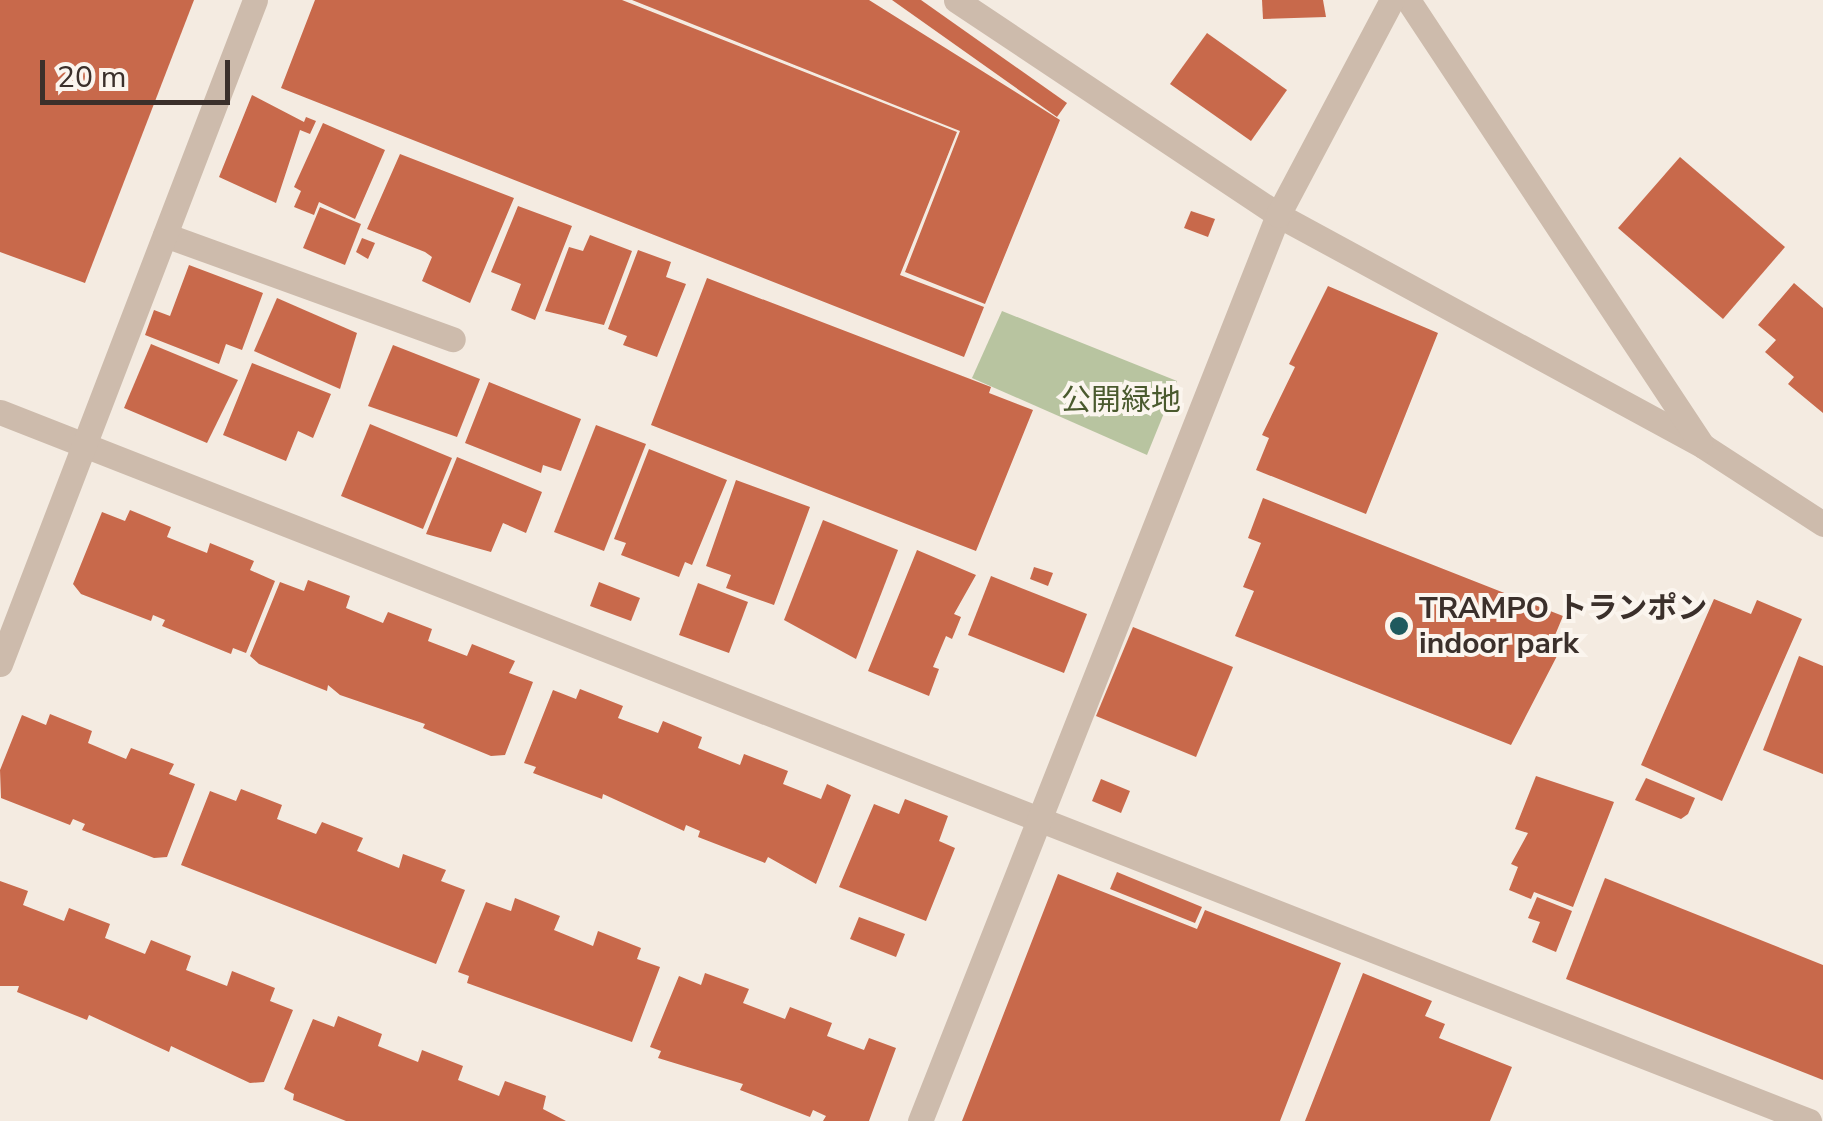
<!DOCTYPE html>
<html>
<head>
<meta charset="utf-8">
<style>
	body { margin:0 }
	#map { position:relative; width:1823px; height:1121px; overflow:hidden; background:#f4ebe1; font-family:"Nunito Sans","Noto Sans JP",sans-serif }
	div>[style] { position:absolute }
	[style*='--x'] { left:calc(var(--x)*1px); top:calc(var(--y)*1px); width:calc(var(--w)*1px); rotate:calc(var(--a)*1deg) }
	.green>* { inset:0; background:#b8c4a0 }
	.building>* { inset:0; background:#c8694b }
	.service>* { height:25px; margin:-12.5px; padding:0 12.5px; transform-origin:12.5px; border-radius:12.5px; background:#cdbbac }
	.minor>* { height:25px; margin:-12.5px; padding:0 12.5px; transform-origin:12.5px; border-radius:12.5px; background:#cdbbac }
	.dots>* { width:28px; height:28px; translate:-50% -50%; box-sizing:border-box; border:5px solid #fbf5ee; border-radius:50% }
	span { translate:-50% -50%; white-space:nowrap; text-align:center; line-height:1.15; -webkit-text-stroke:8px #fbf5ee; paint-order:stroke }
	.park-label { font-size:30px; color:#4a5a2e }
	.poi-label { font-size:30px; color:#3b302b; font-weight:700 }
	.left { translate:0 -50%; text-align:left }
	.scale { position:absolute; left:40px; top:60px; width:190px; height:45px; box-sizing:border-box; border:5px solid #3b302b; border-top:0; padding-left:12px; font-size:30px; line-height:35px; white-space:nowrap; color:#3b302b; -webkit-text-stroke:8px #fbf5ee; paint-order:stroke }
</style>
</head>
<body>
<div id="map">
	<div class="green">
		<i style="clip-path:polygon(1002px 311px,1177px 381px,1147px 455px,972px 378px)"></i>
	</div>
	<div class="building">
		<i style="clip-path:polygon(0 0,194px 0,85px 283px,0 252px)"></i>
		<i style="clip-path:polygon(315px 0,622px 0,957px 132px,900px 275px,984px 307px,964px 357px,281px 88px)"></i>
		<i style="clip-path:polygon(632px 0,869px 0,1060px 120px,985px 304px,905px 272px,960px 131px)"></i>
		<i style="clip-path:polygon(892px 0,921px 0,1067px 103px,1057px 117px)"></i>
		<i style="clip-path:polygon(1262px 0,1323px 0,1326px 17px,1263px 19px)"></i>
		<i style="clip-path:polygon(1207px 33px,1287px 90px,1251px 141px,1170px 84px)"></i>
		<i style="clip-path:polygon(252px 95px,304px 122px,306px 117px,316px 121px,310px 134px,300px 130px,276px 203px,219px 177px)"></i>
		<i style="clip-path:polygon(323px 123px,385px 150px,355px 219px,319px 202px,314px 215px,294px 207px,301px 191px,294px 187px)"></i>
		<i style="clip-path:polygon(400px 154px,514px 198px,470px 303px,422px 281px,432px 257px,425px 252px,367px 229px)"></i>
		<i style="clip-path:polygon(1680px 157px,1785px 247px,1723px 319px,1618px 228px)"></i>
		<i style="clip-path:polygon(518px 206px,572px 226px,535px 320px,511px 310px,521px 284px,491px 272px)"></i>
		<i style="clip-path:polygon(320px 207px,361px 224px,345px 265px,303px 248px)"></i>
		<i style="clip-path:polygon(1191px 211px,1215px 219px,1208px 237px,1184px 228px)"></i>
		<i style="clip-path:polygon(590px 235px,632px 251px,604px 325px,545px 311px,569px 247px,583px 251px)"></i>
		<i style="clip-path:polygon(362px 238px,375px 243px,368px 259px,356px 252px)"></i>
		<i style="clip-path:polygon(638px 250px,671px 262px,666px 277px,686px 284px,657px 357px,623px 345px,627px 336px,608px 329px)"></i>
		<i style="clip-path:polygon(189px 265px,263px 293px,242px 350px,226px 344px,219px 364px,145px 335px,154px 310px,170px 316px)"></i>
		<i style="clip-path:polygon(707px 278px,991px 387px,989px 393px,1033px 410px,976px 551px,651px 425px)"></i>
		<i style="clip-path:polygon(1794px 283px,1823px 308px,1823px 413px,1788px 384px,1794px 377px,1765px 352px,1776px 340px,1758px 325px)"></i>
		<i style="clip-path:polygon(1328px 286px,1438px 333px,1366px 514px,1256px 470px,1269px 438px,1262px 435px,1295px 367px,1289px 364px)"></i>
		<i style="clip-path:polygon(277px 298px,357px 333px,340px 389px,254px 351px)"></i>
		<i style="clip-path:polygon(151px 344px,238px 380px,207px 443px,124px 408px)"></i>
		<i style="clip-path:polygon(393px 345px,480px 379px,457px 437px,368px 406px)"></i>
		<i style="clip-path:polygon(252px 363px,331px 394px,313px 438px,298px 431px,286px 461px,223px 435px)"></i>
		<i style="clip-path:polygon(489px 382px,581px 419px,561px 471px,543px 465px,541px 473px,465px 443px)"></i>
		<i style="clip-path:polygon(370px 424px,452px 458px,423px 529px,341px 496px)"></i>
		<i style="clip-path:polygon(596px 425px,646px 444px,604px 551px,554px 532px)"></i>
		<i style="clip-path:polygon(649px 449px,727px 480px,692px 565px,685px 562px,679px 577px,621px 555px,626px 543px,614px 539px)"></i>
		<i style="clip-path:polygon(457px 457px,542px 492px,526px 533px,503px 523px,491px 552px,426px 534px)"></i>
		<i style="clip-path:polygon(736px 480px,810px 507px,774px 605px,726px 588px,731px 575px,706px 566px)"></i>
		<i style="clip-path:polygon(1263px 498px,1563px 616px,1548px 652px,1557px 656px,1511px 745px,1235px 636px,1254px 591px,1243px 587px,1261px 543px,1248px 538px)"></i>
		<i style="clip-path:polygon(130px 510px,171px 527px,167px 537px,207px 553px,210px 543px,254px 561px,250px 570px,275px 581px,246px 653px,233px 648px,231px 654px,162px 626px,165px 620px,153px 615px,151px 621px,81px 594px,73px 584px,102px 512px,125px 521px)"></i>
		<i style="clip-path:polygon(823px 520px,898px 550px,856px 659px,784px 620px)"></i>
		<i style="clip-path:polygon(917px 550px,976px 575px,954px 614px,961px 617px,952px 639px,946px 636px,933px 667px,939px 669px,929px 696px,868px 671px)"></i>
		<i style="clip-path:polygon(1034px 567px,1053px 573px,1048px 586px,1030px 579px)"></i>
		<i style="clip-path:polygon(991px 576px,1087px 614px,1064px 673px,968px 635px)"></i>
		<i style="clip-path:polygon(308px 580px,350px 596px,346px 608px,383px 623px,388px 612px,432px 629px,428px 641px,467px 656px,472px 644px,515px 661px,509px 673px,533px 682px,505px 755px,491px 756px,423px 728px,425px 724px,340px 695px,328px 685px,327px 691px,259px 664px,250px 656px,280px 582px,304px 591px)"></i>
		<i style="clip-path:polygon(599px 582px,640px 598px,631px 621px,590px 606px)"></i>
		<i style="clip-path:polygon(698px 583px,748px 602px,729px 653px,679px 635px)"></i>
		<i style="clip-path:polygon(1714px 599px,1751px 614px,1757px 600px,1802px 619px,1722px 801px,1641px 765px)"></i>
		<i style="clip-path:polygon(1133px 627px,1233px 667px,1196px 757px,1096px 716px)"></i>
		<i style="clip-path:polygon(1799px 656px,1823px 666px,1823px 774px,1763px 750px)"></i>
		<i style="clip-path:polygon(580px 689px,623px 706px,618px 718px,658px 733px,663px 721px,702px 737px,698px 748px,740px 765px,744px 754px,788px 771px,783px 784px,821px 799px,827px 784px,851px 795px,816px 884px,768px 857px,765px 863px,698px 837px,700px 831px,686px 825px,684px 831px,603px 794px,602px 799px,533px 773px,536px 767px,524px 763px,553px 690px,576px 699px)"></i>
		<i style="clip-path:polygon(50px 714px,92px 731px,88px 743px,126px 759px,131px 748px,174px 764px,169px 774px,195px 784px,167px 857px,154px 858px,82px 830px,85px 824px,73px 819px,70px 825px,1px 798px,0 770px,22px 715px,46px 725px)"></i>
		<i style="clip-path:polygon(1536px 776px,1614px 802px,1573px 907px,1534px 892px,1531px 899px,1509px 890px,1518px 867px,1511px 864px,1528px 833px,1515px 829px)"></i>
		<i style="clip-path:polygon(1646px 778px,1695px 798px,1688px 814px,1681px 819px,1635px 800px)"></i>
		<i style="clip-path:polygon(1101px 779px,1130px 791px,1121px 813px,1092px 801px)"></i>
		<i style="clip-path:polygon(241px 789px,282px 805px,277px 819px,316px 834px,322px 822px,363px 838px,357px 851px,399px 868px,403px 854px,446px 870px,441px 881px,465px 890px,436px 964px,181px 865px,210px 791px,236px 801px)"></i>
		<i style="clip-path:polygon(905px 799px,948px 816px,939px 841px,955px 848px,926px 921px,839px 887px,874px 804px,899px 814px)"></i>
		<i style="clip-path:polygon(1117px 872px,1202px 907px,1195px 923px,1110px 889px)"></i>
		<i style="clip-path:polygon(1058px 874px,1197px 929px,1205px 910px,1341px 963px,1280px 1121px,962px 1121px)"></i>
		<i style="clip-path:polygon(1605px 878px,1823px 965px,1823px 1080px,1566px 979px)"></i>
		<i style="clip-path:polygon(0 881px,28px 891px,23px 905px,64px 921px,69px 908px,110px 924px,105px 938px,145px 954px,151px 940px,191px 956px,186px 970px,227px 986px,232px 971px,275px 988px,270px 1001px,293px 1010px,264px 1082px,250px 1083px,171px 1046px,169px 1052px,89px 1015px,87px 1020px,17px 992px,19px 986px,0 986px)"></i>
		<i style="clip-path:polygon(1537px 897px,1572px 911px,1556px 952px,1532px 942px,1540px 922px,1528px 918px)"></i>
		<i style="clip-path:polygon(515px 898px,560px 916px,554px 930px,593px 946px,598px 931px,641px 948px,637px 959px,660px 967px,632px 1042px,467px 983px,469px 976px,458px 972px,486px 902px,511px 911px)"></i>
		<i style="clip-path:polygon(859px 917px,905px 934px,896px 957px,850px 939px)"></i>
		<i style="clip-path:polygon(705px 973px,749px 989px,743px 1003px,785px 1019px,790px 1007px,832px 1023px,827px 1036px,864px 1050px,869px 1038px,896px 1048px,869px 1121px,823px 1121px,826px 1116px,813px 1110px,810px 1117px,740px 1090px,743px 1084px,658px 1058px,661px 1051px,650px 1047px,679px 976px,701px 985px)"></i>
		<i style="clip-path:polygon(1363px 973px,1432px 1001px,1425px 1016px,1445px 1024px,1439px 1038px,1512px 1067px,1490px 1121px,1305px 1121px)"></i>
		<i style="clip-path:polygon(338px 1016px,382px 1034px,378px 1046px,418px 1062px,422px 1050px,463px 1066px,458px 1080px,499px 1096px,505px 1081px,546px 1096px,543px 1109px,566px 1121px,346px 1121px,293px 1100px,294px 1094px,284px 1089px,313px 1019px,334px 1027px)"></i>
	</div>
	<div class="service">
		<i style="--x:165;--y:235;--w:306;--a:19.9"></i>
	</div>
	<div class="minor">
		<i style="--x:956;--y:0;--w:387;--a:33.7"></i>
		<i style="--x:1278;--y:215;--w:484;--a:28.5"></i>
		<i style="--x:1703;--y:446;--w:143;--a:33"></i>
		<i style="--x:1408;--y:0;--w:530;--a:56.55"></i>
		<i style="--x:0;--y:412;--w:1943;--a:21.4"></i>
		<i style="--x:0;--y:664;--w:711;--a:-68.99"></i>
		<i style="--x:920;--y:1121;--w:974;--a:-68.44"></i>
		<i style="--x:1278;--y:215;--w:243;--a:-62.1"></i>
	</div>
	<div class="dots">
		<i style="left:1399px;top:626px;background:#1f5a5e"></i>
	</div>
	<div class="park-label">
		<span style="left:1121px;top:401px">公開緑地</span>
	</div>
	<div class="poi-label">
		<span class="left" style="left:1419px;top:626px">TRAMPO トランポン<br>indoor park</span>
	</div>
	<div class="scale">20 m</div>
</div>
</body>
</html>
